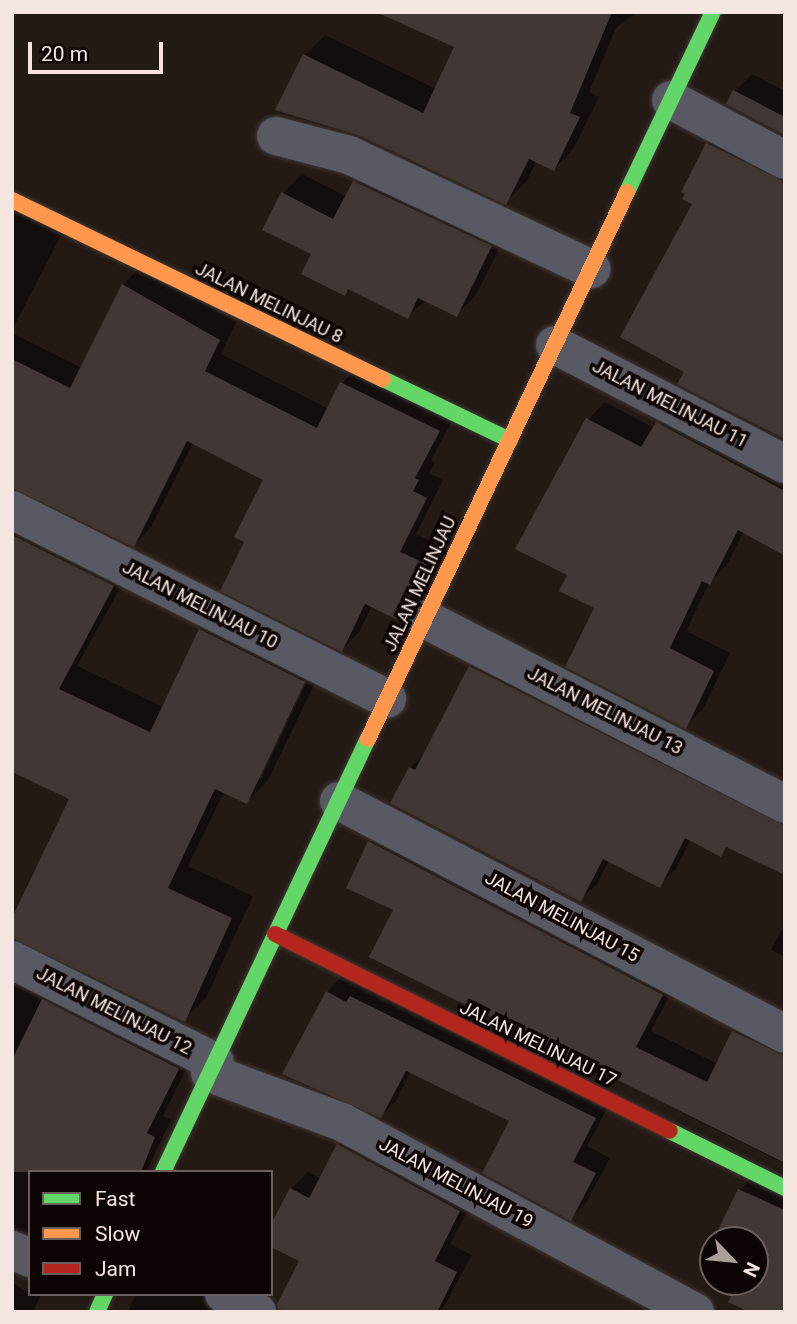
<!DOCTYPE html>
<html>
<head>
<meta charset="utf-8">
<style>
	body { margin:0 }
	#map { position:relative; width:797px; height:1324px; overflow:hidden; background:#241a15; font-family:Roboto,sans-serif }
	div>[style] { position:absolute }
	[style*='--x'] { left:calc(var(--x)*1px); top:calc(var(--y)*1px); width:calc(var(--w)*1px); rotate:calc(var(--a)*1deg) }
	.shadow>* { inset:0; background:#0007 }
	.building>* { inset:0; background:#413835 }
	.roads { filter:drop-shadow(0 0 2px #3f3733) drop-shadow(0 0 2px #3f3733) }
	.street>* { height:38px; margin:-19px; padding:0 19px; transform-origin:19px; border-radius:19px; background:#595964 }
	.fast>* { height:16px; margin:-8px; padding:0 8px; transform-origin:8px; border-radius:8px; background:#63d668 }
	.slow>* { height:16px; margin:-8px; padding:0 8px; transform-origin:8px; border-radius:8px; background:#ff974d }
	.jam>* { height:16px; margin:-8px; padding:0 8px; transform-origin:8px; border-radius:8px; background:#b3261e }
	span { translate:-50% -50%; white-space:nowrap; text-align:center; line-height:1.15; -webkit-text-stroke:7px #0d0503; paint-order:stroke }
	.street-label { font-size:18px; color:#f4e5e0 }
	.frame { position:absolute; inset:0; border:14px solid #f4e5e0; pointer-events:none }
	.legend { position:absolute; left:28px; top:1170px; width:245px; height:126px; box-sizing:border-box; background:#0d0503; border:2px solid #695f5b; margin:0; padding:9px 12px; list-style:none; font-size:21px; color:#f4e5e0 }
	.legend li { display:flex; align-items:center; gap:14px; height:35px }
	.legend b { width:35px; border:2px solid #695f5b }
	.north { position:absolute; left:699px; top:1226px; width:70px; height:70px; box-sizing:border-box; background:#0d0503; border:2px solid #695f5b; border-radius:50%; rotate:116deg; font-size:19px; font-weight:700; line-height:28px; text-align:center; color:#f4e5e0 }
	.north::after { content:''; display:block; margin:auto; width:24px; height:32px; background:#ab9e99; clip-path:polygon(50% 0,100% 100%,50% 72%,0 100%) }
	.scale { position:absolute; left:28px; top:42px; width:135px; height:32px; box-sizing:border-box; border:4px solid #f4e5e0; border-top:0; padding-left:9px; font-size:21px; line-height:24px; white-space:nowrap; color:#f4e5e0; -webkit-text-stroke:5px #0d0503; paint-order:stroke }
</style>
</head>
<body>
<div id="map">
	<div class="shadow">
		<i style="clip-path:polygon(422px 12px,637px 12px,616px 28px,589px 92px,599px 97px,574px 148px,554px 169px,537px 160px,526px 182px,505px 203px,305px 55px,325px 35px,436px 89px,456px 46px)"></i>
		<i style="clip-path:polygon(752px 74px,785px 91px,785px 133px,735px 91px)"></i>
		<i style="clip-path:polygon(724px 127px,785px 159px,785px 437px,680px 383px,686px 371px,694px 203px,707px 144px)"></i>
		<i style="clip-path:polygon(374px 163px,510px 227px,476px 295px,456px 315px,425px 300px,408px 317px,350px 288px,345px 294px,314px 253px,283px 193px,302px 174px,347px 197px)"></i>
		<i style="clip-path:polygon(12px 201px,65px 228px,12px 330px)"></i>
		<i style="clip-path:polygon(140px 267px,236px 322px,221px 354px,329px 409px,342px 383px,359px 366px,456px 413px,431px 461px,435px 462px,429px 473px,443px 480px,416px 534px,443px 547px,417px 602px,400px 619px,372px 606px,359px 632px,342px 650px,247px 541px,265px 479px,193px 443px,151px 527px,134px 545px,12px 477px,12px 333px,82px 368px,123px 285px)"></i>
		<i style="clip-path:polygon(605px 402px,654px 428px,674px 406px,785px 463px,785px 554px,744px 531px,727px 565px,709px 583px,686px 631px,730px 653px,703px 709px,686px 726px,569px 574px,588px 420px)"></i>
		<i style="clip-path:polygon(evenodd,12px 503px,131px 568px,77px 666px,164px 707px,201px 630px,223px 608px,326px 660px,268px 780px,247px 802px,224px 792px,188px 866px,253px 896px,206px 998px,184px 1020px,22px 939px,12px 939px,12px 922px,71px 798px,12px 657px,12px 503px,307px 674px,310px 675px,261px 779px,257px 779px,307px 674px)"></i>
		<i style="clip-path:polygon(487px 650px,785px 803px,785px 873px,729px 846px,721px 854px,691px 839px,676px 869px,659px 886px,609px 860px,597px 884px,580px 900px,410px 768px,426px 752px,470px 667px)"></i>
		<i style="clip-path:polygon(386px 826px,678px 979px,651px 1031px,718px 1064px,734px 1032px,749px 1016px,785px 1035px,785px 1164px,372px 956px,395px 909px,370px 842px)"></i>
		<i style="clip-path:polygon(785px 923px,785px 957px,771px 950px)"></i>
		<i style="clip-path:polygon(12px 953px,195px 1051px,163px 1116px,171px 1120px,146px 1172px,30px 1172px,30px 1235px,12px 1226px)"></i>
		<i style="clip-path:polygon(342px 976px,610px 1103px,587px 1146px,610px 1158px,586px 1203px,571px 1218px,511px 1120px,411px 1071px,396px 1101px,381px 1116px,327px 992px)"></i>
		<i style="clip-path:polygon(355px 1128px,476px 1194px,450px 1244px,472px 1255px,441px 1312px,278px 1312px,301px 1260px,291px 1189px,308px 1172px,321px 1179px,338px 1145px)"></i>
		<i style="clip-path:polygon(755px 1174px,785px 1187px,785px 1312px,739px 1282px,755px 1282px,755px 1240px,717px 1237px,740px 1190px)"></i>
		<i style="clip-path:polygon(12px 1282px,30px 1294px,41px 1295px,33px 1312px,12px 1312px)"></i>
		<i style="clip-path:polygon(136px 1294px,228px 1294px,258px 1312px,128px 1312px)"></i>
	</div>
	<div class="building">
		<i style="clip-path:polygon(376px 12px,612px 12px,570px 113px,580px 117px,554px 171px,529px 159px,506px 205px,358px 135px,275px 110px,303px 54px,423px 113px,454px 47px)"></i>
		<i style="clip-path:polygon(733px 90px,785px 117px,785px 135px,726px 104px)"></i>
		<i style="clip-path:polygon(706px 143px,785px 182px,783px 438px,677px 384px,684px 372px,620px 337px,692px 204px,682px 199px,685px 194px,681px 192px)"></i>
		<i style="clip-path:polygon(353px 181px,492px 246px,457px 317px,418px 298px,408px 319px,348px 289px,345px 296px,301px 274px,311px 254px,262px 230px,281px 192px,333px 219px)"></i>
		<i style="clip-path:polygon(122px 284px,220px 340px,205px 371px,317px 428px,340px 382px,440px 431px,415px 478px,419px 480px,413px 491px,427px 498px,400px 552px,427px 564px,400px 621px,365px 604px,342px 652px,220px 591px,244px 542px,234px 537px,263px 480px,187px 441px,134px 547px,12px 488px,12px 359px,70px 388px)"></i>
		<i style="clip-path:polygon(586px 418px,641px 447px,656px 422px,785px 491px,785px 556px,738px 530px,710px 585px,702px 581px,670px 648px,714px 671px,686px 729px,565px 667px,594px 608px,559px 591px,567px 575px,515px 549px)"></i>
		<i style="clip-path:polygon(12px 535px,114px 586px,59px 689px,150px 732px,199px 629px,305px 682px,247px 804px,215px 789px,168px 888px,232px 918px,185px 1022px,12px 938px,12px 918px,69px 799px,12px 772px)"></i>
		<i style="clip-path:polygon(469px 666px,785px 826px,785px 875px,726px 847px,721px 857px,685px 838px,660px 888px,603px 859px,581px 902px,390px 803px,409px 767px,415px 770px)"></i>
		<i style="clip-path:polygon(368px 841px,663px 995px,636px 1047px,707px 1082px,732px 1031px,785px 1056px,785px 1163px,369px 957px,393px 910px,346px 888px)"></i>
		<i style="clip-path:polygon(326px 991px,346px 1002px,350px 996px,596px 1118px,573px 1162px,596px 1173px,571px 1221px,482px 1173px,509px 1121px,406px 1071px,381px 1118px,282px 1074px)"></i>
		<i style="clip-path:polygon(42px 999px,179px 1069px,147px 1133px,155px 1137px,141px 1172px,12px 1172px,12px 1060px)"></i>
		<i style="clip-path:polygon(337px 1144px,460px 1211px,435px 1261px,457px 1272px,437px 1312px,279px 1312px,277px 1304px,299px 1261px,271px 1247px,271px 1224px,290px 1188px,309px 1198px)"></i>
		<i style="clip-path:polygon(738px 1189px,785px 1210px,785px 1312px,749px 1312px,728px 1302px,738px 1282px,755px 1282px,755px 1240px,714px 1238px)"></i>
	</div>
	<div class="roads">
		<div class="street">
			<i style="--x:671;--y:100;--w:129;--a:27.8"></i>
			<i style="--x:276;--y:136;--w:75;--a:14.6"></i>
			<i style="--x:349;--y:155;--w:268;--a:25.2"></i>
			<i style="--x:555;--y:345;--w:259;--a:27.4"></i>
			<i style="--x:12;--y:510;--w:420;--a:26.7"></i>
			<i style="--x:425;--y:619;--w:405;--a:27.2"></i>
			<i style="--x:339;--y:801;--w:503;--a:27.58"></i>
			<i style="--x:12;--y:960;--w:227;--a:26.7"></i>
			<i style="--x:210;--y:1073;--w:141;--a:20.4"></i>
			<i style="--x:342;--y:1122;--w:401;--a:28.3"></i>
			<i style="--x:12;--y:1250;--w:20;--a:24"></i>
			<i style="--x:224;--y:1294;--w:38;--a:29"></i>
		</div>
		<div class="fast">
			<i style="--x:627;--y:192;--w:199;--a:-64.5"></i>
			<i style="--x:383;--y:379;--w:141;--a:25.7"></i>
			<i style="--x:670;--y:1131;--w:128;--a:26.4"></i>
			<i style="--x:163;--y:1172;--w:479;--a:-64.7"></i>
			<i style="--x:97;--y:1312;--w:20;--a:-66"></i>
		</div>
		<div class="slow">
			<i style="--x:12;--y:200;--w:412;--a:25.8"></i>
			<i style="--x:368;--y:739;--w:605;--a:-64.66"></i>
		</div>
		<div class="jam">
			<i style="--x:275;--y:934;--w:441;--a:26.5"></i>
		</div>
	</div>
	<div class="street-label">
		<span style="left:269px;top:303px;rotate:26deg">JALAN MELINJAU 8</span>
		<span style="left:670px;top:404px;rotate:27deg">JALAN MELINJAU 11</span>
		<span style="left:420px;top:584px;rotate:-65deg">JALAN MELINJAU</span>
		<span style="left:200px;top:605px;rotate:27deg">JALAN MELINJAU 10</span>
		<span style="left:605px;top:711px;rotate:27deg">JALAN MELINJAU 13</span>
		<span style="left:562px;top:917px;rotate:28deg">JALAN MELINJAU 15</span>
		<span style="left:114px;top:1011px;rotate:27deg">JALAN MELINJAU 12</span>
		<span style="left:538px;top:1044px;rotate:26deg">JALAN MELINJAU 17</span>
		<span style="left:456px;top:1183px;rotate:28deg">JALAN MELINJAU 19</span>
	</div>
	<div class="frame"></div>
	<ul class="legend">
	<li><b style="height:9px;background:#63d668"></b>Fast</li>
	<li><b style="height:9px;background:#ff974d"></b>Slow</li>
	<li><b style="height:9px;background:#b3261e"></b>Jam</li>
	</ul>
	<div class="north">N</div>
	<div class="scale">20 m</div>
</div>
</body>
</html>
